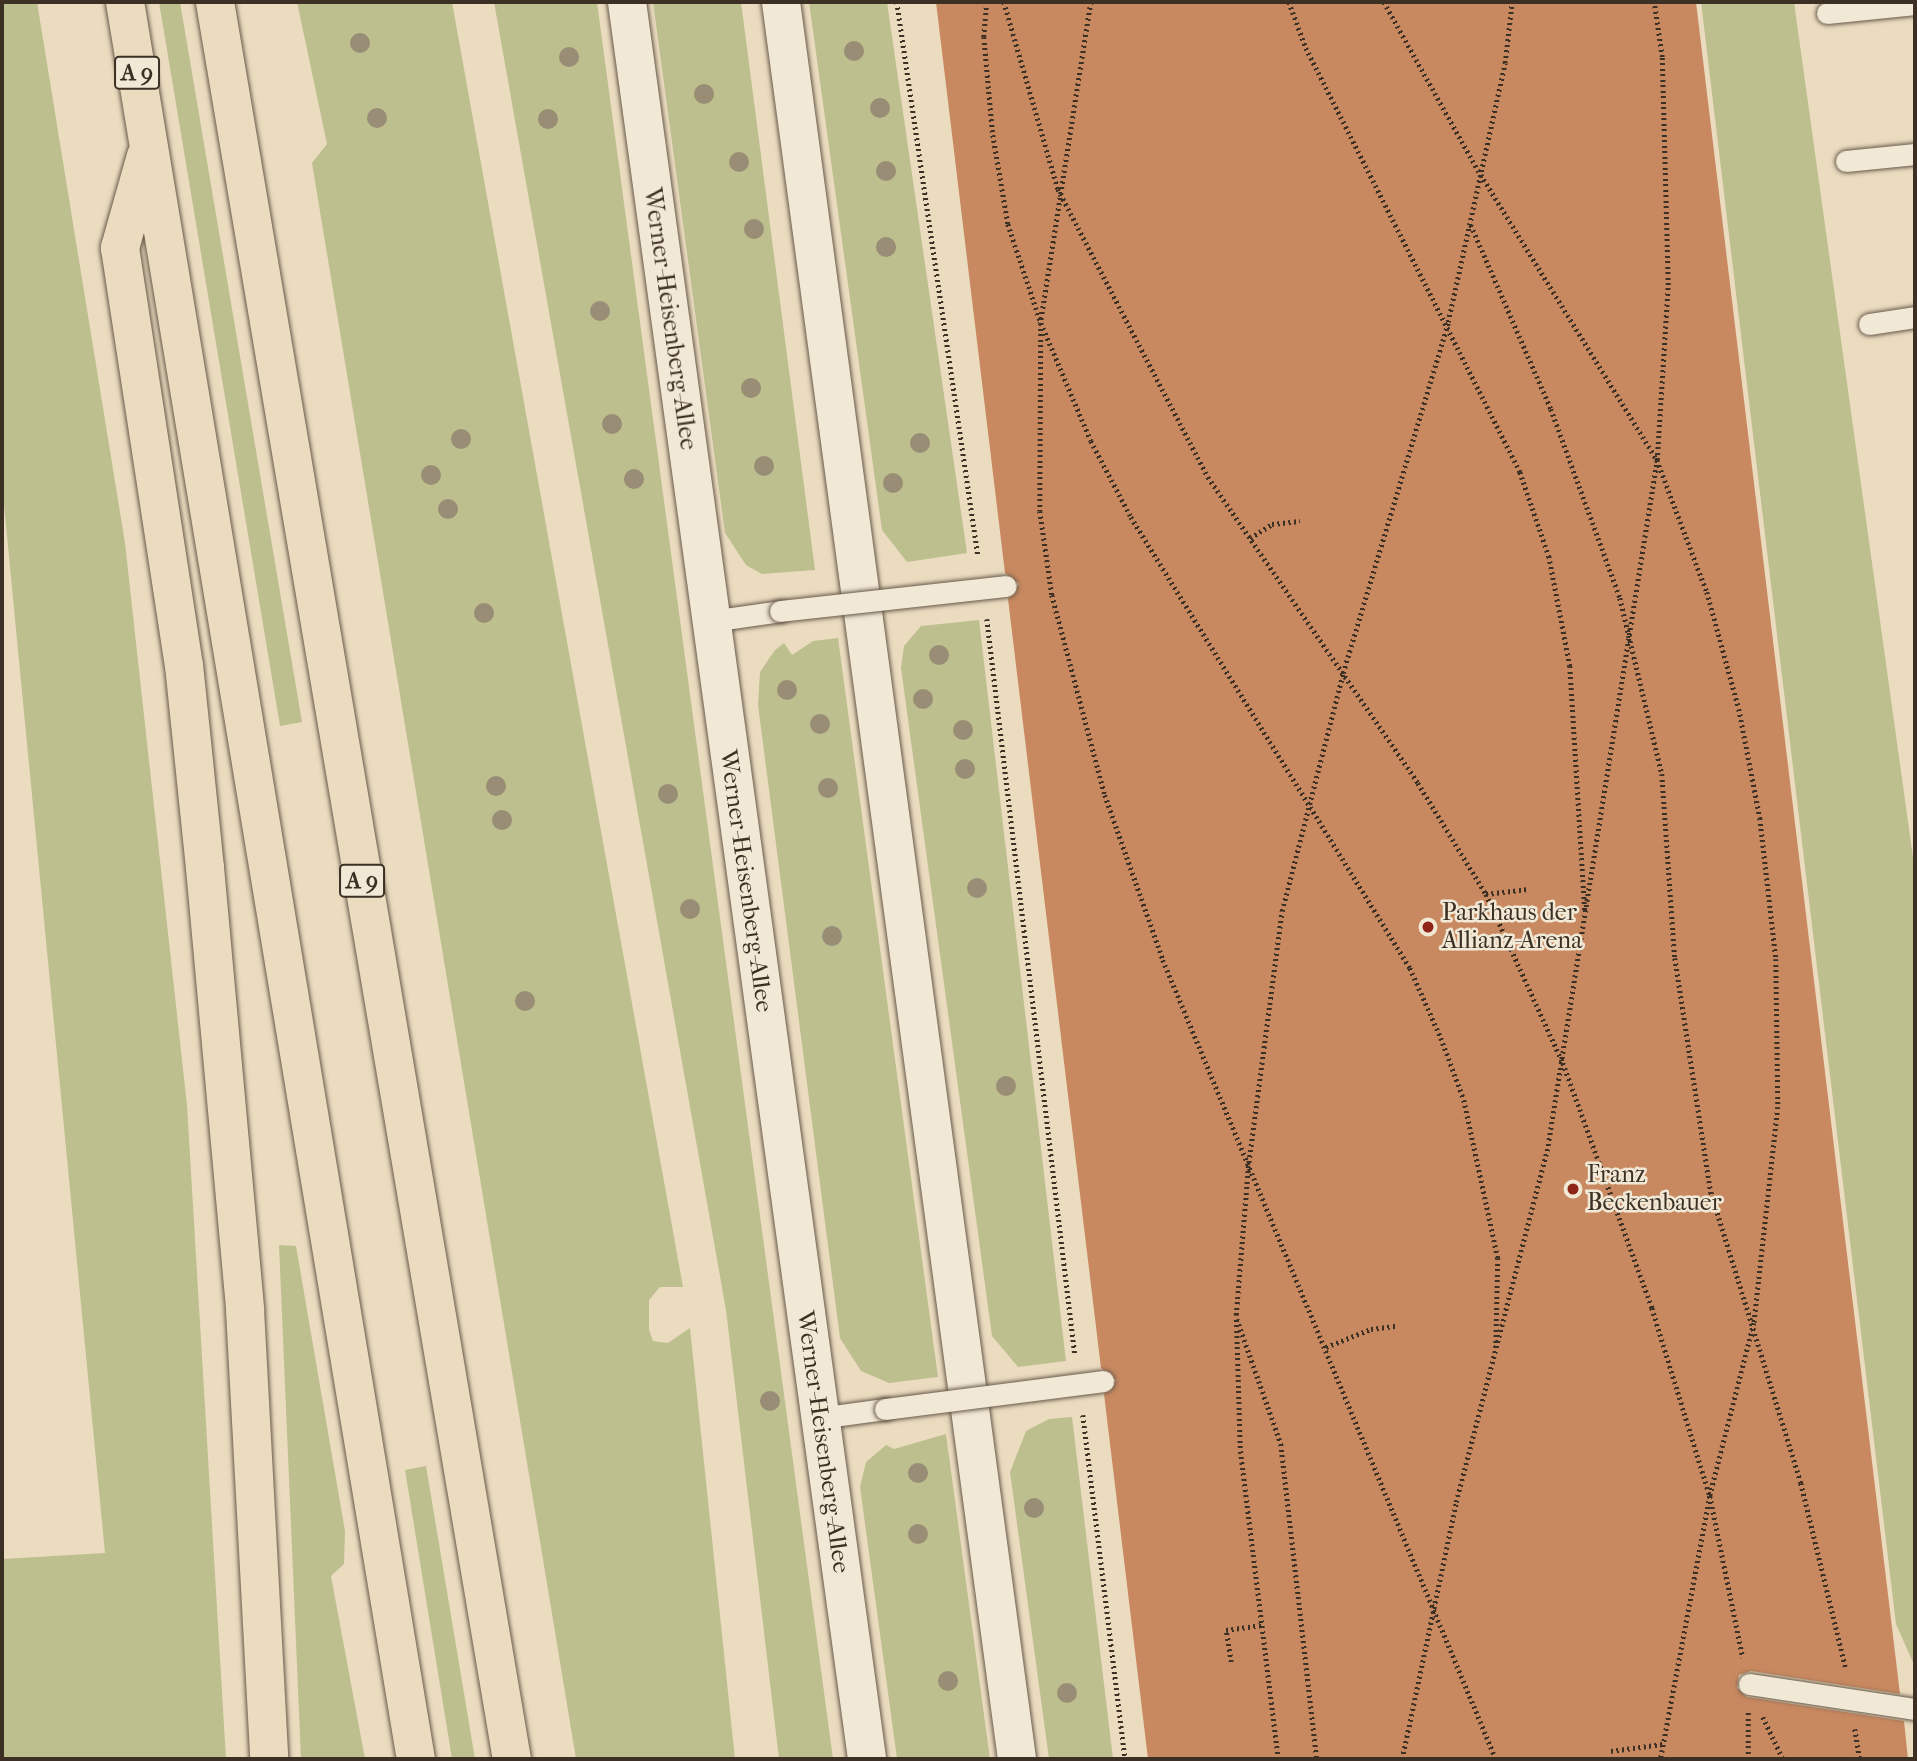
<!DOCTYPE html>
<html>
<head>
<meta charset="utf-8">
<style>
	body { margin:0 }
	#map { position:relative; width:1917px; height:1761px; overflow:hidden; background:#ebdcc0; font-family:"IM FELL French Canon",serif }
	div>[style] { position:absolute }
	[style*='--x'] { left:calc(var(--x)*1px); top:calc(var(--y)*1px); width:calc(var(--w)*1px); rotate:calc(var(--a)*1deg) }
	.green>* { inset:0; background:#bdbf8e }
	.building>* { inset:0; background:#c88960 }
	.path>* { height:4.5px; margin-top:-2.25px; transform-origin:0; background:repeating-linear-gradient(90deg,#3c2f23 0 2px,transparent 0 5.5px) }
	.roads { filter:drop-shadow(0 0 2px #685a4a) drop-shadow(0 0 2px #685a4a) }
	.service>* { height:21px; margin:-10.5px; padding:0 10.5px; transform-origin:10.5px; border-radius:10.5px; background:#f2e8d6 }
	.tertiary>* { height:38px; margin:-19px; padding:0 19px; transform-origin:19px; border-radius:19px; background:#f2e8d6 }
	.motorway>* { height:38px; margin:-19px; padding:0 19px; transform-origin:19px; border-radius:19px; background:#ebdcc0 }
	.bridges { filter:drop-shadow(0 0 2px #685a4a) drop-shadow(0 0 2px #685a4a) }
	.service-bridge>* { height:21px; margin:-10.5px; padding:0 10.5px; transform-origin:10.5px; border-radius:10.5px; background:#f2e8d6 }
	.trees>* { width:20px; height:20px; margin:-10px; border-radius:50%; background:#998d75 }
	.dots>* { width:19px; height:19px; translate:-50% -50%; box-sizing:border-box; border:4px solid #f2e8d6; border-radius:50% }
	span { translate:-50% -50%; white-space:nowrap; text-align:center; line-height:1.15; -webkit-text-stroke:5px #f2e8d6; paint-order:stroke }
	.shield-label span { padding:2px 5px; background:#f2e8d6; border:2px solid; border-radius:5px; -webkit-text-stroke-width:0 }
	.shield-label { font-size:23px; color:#3c2f23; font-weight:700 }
	.street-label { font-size:24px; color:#3c2f23 }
	.poi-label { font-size:24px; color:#3c2f23 }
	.left { translate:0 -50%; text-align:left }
	.frame { position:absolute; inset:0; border:4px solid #3c2f23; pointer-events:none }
</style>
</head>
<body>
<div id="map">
	<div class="green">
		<i style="clip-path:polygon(2px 2px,37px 2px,125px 543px,187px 1105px,226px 1759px,2px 1759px,2px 1559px,105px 1553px,2px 484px)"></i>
		<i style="clip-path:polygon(159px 2px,180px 2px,302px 722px,280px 726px)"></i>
		<i style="clip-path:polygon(297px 2px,452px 2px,683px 1287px,660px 1287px,649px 1300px,649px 1330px,653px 1341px,668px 1343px,690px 1328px,735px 1759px,576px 1759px,312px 163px,327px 144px)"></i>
		<i style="clip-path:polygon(494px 2px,597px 2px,833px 1759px,779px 1759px,726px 1310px)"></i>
		<i style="clip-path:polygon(653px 2px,741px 2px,815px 570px,762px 574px,746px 565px,725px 533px)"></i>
		<i style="clip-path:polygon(809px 2px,887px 2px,967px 553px,907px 562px,882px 530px)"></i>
		<i style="clip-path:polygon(1701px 2px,1794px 2px,1915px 872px,1915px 1667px,1896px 1624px)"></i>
		<i style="clip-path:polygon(979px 620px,1066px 1361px,1018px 1367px,992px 1336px,901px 668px,904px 646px,921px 626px)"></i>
		<i style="clip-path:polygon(838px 638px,938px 1377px,889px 1383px,861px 1371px,840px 1338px,758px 705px,760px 672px,775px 650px,784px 643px,792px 655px,813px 641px)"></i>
		<i style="clip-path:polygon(279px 1245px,296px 1246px,345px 1531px,344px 1564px,331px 1576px,365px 1759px,301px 1759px)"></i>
		<i style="clip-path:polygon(1072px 1417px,1113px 1759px,1049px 1759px,1010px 1472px,1026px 1431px,1049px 1419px)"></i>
		<i style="clip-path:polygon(946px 1434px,990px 1759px,897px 1759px,860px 1487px,866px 1462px,886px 1445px,894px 1449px)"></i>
		<i style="clip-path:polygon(426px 1466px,475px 1759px,452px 1759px,405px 1470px)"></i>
	</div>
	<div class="building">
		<i style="clip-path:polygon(936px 2px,1696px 2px,1900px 1694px,1751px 1671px,1739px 1675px,1737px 1688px,1747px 1697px,1904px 1721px,1908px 1759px,1148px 1759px,1104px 1394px,1116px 1380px,1101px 1368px,1008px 599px,1019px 584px,1005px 573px)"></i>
	</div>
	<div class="path">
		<i style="--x:897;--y:2;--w:559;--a:81.67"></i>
		<i style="--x:987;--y:2;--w:35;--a:95"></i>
		<i style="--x:984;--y:37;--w:98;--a:84.8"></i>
		<i style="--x:993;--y:135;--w:90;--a:80.4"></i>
		<i style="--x:1008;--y:224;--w:104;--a:71.6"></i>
		<i style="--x:1041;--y:323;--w:128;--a:67"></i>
		<i style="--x:1091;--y:441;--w:86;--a:62.2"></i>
		<i style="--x:1131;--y:517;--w:530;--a:58.26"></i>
		<i style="--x:1410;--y:968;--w:77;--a:66.1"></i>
		<i style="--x:1441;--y:1038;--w:66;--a:69.6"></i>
		<i style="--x:1464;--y:1100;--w:162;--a:77.9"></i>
		<i style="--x:1498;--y:1258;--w:90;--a:91.3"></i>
		<i style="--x:1004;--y:2;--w:195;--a:73.9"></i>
		<i style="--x:1058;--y:189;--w:325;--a:62.5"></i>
		<i style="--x:1208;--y:477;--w:371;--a:55.5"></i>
		<i style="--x:1418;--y:783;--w:130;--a:58.5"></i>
		<i style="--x:1486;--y:894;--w:186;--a:65.5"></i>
		<i style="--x:1563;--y:1063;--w:261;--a:70"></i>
		<i style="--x:1652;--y:1308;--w:197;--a:72.9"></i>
		<i style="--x:1710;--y:1496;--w:165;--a:78.5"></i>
		<i style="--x:1091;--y:2;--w:325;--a:98.9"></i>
		<i style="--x:1041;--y:323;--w:188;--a:90.3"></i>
		<i style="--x:1040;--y:511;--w:85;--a:81.9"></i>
		<i style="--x:1052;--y:595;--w:207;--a:75.2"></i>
		<i style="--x:1105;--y:795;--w:175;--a:70.6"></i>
		<i style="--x:1163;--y:960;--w:866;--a:67.38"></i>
		<i style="--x:1289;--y:2;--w:49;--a:69.7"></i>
		<i style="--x:1306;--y:48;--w:475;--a:63.2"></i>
		<i style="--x:1520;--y:472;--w:89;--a:71"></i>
		<i style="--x:1549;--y:556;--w:112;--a:79.2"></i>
		<i style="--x:1570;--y:666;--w:247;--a:86.5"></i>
		<i style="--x:1384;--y:2;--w:193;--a:60.8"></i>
		<i style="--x:1478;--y:170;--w:341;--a:58.3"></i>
		<i style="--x:1657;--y:460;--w:141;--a:69.3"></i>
		<i style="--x:1707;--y:592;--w:121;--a:74.7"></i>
		<i style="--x:1739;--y:709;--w:111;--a:79.1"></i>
		<i style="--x:1760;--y:818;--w:142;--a:83.5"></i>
		<i style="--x:1776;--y:959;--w:148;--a:89.2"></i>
		<i style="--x:1778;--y:1107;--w:217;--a:96.3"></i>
		<i style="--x:1754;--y:1323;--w:179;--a:104.3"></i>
		<i style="--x:1710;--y:1496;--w:268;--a:100.6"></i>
		<i style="--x:1471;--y:225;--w:201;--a:66.5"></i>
		<i style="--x:1551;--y:409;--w:201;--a:69.9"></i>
		<i style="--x:1620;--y:598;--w:181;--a:76.6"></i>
		<i style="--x:1662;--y:774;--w:184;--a:86"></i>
		<i style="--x:1675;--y:958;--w:237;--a:81.3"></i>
		<i style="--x:1711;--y:1192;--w:305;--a:72.8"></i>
		<i style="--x:1801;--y:1483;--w:191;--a:76.4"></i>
		<i style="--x:1250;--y:538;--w:26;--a:-32"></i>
		<i style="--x:1272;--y:524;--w:28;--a:-6"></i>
		<i style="--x:987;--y:619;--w:741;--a:83.18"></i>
		<i style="--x:1486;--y:894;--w:42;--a:-6.8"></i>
		<i style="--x:1237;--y:1319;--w:133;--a:70.6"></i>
		<i style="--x:1281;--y:1444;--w:317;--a:83.5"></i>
		<i style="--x:1326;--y:1347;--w:48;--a:-21.8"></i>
		<i style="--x:1371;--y:1329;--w:26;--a:-7"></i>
		<i style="--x:1083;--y:1415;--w:347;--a:83"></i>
		<i style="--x:1231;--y:1662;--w:32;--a:-99"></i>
		<i style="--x:1226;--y:1630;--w:36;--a:-8"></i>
		<i style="--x:1763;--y:1717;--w:47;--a:64.5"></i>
		<i style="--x:1855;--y:1729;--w:30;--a:81"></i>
		<i style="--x:1611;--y:1751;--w:52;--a:-7.7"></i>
		<i style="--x:1278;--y:1759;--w:313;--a:-97"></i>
		<i style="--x:1240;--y:1448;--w:133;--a:-91.7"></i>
		<i style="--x:1236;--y:1315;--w:147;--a:-85.3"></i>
		<i style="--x:1248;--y:1168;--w:259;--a:-82.5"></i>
		<i style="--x:1282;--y:911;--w:246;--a:-75.6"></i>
		<i style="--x:1343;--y:673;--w:366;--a:-73.3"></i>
		<i style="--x:1448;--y:322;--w:265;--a:-77.6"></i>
		<i style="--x:1505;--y:63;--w:61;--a:-83.5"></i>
		<i style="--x:1402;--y:1759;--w:263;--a:-78.1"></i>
		<i style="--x:1456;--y:1502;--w:363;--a:-75.5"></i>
		<i style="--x:1547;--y:1151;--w:700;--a:-80.96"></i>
		<i style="--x:1657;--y:460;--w:175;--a:-86.4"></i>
		<i style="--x:1668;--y:285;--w:228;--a:-91.5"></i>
		<i style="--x:1662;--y:57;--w:56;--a:-98.3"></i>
		<i style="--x:1748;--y:1759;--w:47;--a:-90"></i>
	</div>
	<div class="roads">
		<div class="service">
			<i style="--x:1827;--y:13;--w:88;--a:-5.8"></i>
			<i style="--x:1846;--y:161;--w:69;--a:-5.8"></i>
			<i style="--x:1869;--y:324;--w:47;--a:-8.7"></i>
			<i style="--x:711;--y:621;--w:70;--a:-8.2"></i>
			<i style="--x:819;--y:1418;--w:67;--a:-7.8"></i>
			<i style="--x:1749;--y:1684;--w:168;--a:8.6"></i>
		</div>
		<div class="tertiary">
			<i style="--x:627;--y:2;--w:1773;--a:82.22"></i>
			<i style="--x:781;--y:2;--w:1773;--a:82.35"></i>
		</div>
		<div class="motorway">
			<i style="--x:125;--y:2;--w:1781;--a:80.6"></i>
			<i style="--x:215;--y:2;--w:1782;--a:80.41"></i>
			<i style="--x:146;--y:156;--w:96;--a:105.8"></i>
			<i style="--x:120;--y:248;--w:422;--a:81.3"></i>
			<i style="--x:184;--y:665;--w:204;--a:84.1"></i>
			<i style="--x:205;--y:868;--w:444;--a:84.8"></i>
			<i style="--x:245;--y:1310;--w:450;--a:86.9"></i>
		</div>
	</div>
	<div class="bridges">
		<div class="service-bridge">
			<i style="--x:780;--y:611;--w:227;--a:-6.3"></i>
			<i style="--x:885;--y:1409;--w:220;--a:-7.3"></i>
		</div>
	</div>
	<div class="trees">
		<i style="left:360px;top:43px"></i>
		<i style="left:854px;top:51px"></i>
		<i style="left:569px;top:57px"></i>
		<i style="left:704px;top:94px"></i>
		<i style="left:880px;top:108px"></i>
		<i style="left:377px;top:118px"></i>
		<i style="left:548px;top:119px"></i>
		<i style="left:739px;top:162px"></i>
		<i style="left:886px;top:171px"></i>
		<i style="left:754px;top:229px"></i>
		<i style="left:886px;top:247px"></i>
		<i style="left:600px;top:311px"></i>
		<i style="left:751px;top:388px"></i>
		<i style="left:612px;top:424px"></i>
		<i style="left:461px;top:439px"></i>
		<i style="left:920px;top:443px"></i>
		<i style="left:764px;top:466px"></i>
		<i style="left:431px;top:475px"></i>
		<i style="left:634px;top:479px"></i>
		<i style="left:893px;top:483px"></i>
		<i style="left:448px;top:509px"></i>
		<i style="left:484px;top:613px"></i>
		<i style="left:939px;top:655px"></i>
		<i style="left:787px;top:690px"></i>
		<i style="left:923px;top:699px"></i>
		<i style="left:820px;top:724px"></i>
		<i style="left:963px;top:730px"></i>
		<i style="left:965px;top:769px"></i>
		<i style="left:496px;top:786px"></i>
		<i style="left:828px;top:788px"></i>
		<i style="left:668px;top:794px"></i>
		<i style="left:502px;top:820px"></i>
		<i style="left:977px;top:888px"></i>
		<i style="left:690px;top:909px"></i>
		<i style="left:832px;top:936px"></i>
		<i style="left:525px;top:1001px"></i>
		<i style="left:1006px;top:1086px"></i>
		<i style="left:770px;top:1401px"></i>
		<i style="left:918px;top:1473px"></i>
		<i style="left:1034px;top:1508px"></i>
		<i style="left:918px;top:1534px"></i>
		<i style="left:948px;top:1681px"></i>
		<i style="left:1067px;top:1693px"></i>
	</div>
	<div class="dots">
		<i style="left:1428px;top:927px;background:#8f2418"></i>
		<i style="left:1573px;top:1189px;background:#8f2418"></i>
	</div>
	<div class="shield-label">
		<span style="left:137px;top:73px">A 9</span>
		<span style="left:362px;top:881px">A 9</span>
	</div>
	<div class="street-label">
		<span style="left:670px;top:319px;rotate:82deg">Werner-Heisenberg-Allee</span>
		<span style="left:746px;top:881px;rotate:82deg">Werner-Heisenberg-Allee</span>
		<span style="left:823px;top:1442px;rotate:82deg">Werner-Heisenberg-Allee</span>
	</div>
	<div class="poi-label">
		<span class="left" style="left:1442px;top:927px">Parkhaus der<br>Allianz-Arena</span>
		<span class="left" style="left:1587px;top:1189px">Franz<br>Beckenbauer</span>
	</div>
	<div class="frame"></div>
</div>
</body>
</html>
